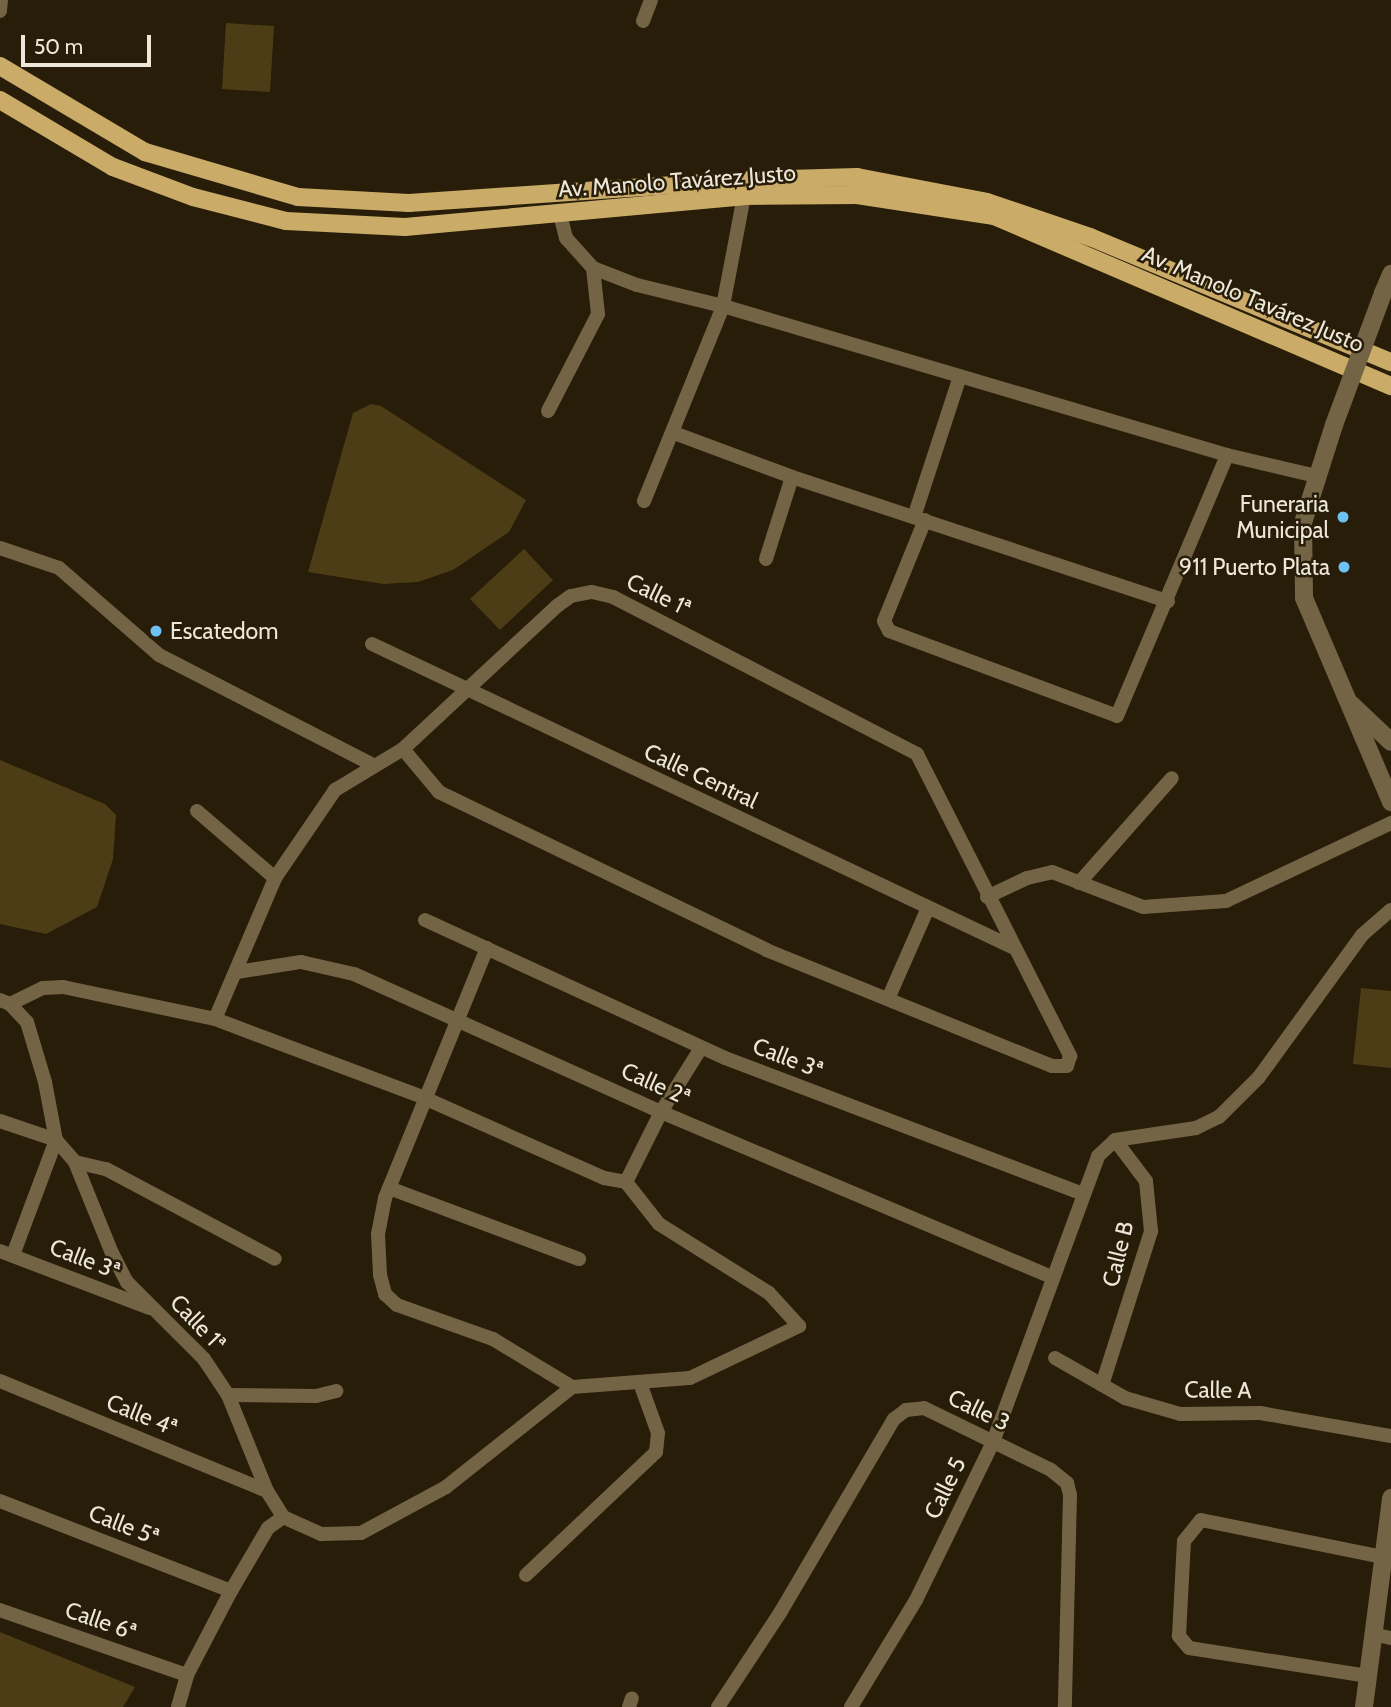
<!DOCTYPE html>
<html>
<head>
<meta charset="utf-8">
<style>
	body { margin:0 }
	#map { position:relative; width:1391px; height:1707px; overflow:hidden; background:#271d08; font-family:Cabin,sans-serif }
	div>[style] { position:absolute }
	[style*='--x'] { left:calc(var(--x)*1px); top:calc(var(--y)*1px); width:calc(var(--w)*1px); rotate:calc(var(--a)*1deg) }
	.green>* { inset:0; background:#4d3d16 }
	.minor>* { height:14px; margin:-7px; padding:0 7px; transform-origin:7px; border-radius:7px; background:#736445 }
	.tertiary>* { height:18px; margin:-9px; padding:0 9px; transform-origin:9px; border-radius:9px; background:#736445 }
	.primary>* { height:18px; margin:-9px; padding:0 9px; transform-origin:9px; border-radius:9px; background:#caab67 }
	.tertiary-bridge>* { height:18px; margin:-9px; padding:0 9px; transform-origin:9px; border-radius:9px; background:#736445 }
	.dots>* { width:19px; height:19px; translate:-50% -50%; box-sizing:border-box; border:4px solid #271d08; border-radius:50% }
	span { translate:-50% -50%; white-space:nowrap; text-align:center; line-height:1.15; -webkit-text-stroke:5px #271d08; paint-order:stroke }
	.street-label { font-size:23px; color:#ede7da }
	.poi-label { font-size:23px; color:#ede7da }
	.right { translate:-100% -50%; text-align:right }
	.left { translate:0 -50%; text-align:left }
	.scale { position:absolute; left:21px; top:35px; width:130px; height:32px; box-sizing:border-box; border:4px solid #ede7da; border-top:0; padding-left:9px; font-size:21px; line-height:24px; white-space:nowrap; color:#ede7da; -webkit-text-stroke:5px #271d08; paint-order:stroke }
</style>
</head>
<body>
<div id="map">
	<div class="green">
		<i style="clip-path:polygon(226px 23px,274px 26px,270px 92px,222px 89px)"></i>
		<i style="clip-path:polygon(371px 404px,381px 406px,526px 500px,509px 532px,453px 570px,418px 582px,383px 584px,308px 572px,353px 413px)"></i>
		<i style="clip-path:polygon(524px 549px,553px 580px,500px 630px,470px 599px)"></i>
		<i style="clip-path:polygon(0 760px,105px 804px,116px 815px,113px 859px,97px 907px,46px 934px,0 924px)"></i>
		<i style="clip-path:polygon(1361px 988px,1391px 991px,1391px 1068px,1353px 1064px)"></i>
		<i style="clip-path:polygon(0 1632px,135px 1687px,123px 1707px,0 1707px)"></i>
	</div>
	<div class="minor">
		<i style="--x:0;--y:11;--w:11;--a:-85"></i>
		<i style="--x:643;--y:21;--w:22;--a:-69"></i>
		<i style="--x:560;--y:214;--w:25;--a:76"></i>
		<i style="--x:566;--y:238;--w:40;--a:48"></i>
		<i style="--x:593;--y:268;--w:47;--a:21.1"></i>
		<i style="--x:637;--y:285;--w:89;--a:13.7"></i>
		<i style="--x:723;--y:306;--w:526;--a:16.47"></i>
		<i style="--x:1227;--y:455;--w:91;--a:13.3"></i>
		<i style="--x:548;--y:411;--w:109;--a:-62.7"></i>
		<i style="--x:598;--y:314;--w:46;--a:-96.2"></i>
		<i style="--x:674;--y:433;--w:126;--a:20.4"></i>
		<i style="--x:792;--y:477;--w:396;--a:18.3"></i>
		<i style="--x:644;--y:501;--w:210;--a:-67.9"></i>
		<i style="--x:723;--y:306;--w:112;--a:-79.2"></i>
		<i style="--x:914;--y:517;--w:148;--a:-71.9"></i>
		<i style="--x:925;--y:520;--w:109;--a:112.1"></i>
		<i style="--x:884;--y:621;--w:11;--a:63"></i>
		<i style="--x:889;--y:631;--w:243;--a:20.4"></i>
		<i style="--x:1117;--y:716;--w:283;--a:-67.1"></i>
		<i style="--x:0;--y:548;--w:62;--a:18.7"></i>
		<i style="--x:59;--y:568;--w:133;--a:41"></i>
		<i style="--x:159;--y:655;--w:238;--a:27.2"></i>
		<i style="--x:766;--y:559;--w:86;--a:-72.4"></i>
		<i style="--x:372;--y:644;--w:708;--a:25.33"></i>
		<i style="--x:197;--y:811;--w:103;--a:40.7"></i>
		<i style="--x:1079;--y:883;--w:140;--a:-48.5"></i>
		<i style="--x:987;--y:897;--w:44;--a:-25.4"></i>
		<i style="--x:1027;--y:878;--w:26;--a:-13"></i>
		<i style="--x:1052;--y:872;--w:97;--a:21"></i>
		<i style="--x:1143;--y:907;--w:83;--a:-4.1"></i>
		<i style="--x:1226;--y:901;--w:183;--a:-25.3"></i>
		<i style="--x:425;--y:920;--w:330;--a:24.7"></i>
		<i style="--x:725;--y:1058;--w:381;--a:20.8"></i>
		<i style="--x:487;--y:948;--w:270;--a:112.2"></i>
		<i style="--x:385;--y:1198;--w:37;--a:101"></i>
		<i style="--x:378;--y:1234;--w:41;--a:87.2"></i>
		<i style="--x:380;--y:1275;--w:20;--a:75"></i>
		<i style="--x:385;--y:1294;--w:16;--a:43"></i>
		<i style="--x:397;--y:1305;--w:102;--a:19.5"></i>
		<i style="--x:493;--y:1339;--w:92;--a:31.3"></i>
		<i style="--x:237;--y:972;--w:65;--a:-8.9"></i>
		<i style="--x:301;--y:962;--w:54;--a:12.8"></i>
		<i style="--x:354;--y:974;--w:337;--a:24.2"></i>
		<i style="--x:661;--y:1112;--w:423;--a:22.9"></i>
		<i style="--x:888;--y:999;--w:99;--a:-66.3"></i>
		<i style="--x:0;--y:1000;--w:11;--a:22"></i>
		<i style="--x:10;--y:1004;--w:25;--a:47"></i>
		<i style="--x:27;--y:1022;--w:63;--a:73.3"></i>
		<i style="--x:45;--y:1082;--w:59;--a:79.3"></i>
		<i style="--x:56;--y:1140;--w:29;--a:49"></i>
		<i style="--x:75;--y:1162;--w:98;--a:67.9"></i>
		<i style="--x:112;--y:1253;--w:33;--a:63"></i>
		<i style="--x:127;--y:1282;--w:109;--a:45"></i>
		<i style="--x:204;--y:1359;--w:43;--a:56.3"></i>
		<i style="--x:228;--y:1395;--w:104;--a:67.9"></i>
		<i style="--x:267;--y:1491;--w:31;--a:58"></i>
		<i style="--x:10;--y:1004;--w:37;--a:-26"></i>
		<i style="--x:43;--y:988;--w:20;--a:-3"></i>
		<i style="--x:63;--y:987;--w:155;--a:11.9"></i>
		<i style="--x:215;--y:1019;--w:221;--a:20.6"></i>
		<i style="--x:422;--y:1097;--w:199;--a:24"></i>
		<i style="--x:604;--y:1178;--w:22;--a:10"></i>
		<i style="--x:215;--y:1019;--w:153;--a:-66.9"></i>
		<i style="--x:275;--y:878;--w:107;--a:-55.7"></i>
		<i style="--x:335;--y:790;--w:79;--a:-31.1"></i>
		<i style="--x:403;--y:749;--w:210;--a:-42.9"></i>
		<i style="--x:557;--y:606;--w:17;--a:-36"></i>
		<i style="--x:571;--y:596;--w:21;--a:-11"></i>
		<i style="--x:592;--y:592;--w:22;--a:13"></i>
		<i style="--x:613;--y:597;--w:342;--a:27.3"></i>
		<i style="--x:917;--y:754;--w:339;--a:63.1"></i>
		<i style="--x:1070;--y:1056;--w:10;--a:107"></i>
		<i style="--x:1067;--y:1066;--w:15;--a:180"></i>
		<i style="--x:1052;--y:1066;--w:308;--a:-157.9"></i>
		<i style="--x:767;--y:950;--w:364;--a:-154.3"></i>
		<i style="--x:439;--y:792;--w:56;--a:-129.9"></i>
		<i style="--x:0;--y:1121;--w:59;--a:18.7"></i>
		<i style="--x:56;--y:1140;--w:123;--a:110.5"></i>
		<i style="--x:75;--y:1162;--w:32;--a:13"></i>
		<i style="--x:106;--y:1169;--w:191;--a:28"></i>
		<i style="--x:626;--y:1182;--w:78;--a:-63.4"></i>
		<i style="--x:661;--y:1112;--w:75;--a:-58"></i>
		<i style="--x:389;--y:1188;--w:203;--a:20.5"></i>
		<i style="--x:0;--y:1251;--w:160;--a:20.9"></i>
		<i style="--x:1055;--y:1358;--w:81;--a:29.7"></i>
		<i style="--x:1125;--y:1398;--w:57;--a:16.2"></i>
		<i style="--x:1180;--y:1414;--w:80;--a:-0.7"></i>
		<i style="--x:1260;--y:1413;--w:133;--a:10"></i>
		<i style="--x:0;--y:1381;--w:289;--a:22.4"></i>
		<i style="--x:1102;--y:1385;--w:162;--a:-72.3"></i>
		<i style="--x:1151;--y:1231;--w:50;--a:-95.7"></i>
		<i style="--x:1146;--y:1181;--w:51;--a:-127.1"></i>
		<i style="--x:228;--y:1395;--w:88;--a:0.7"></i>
		<i style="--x:316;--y:1396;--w:21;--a:-14"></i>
		<i style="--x:0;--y:1501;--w:248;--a:21.3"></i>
		<i style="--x:283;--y:1517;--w:42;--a:24.1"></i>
		<i style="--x:321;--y:1534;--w:40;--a:-1.4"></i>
		<i style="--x:361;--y:1533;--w:97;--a:-28.4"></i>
		<i style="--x:446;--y:1487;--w:161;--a:-38.4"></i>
		<i style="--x:572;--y:1387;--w:118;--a:-4.4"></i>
		<i style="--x:690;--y:1378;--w:121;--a:-25.5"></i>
		<i style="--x:799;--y:1326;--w:45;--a:-132.3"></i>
		<i style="--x:769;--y:1293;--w:130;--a:-147.9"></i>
		<i style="--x:659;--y:1224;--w:53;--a:-128.2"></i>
		<i style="--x:526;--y:1575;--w:179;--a:-43.4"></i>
		<i style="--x:656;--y:1452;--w:19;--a:-84"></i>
		<i style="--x:658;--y:1433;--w:53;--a:-109.8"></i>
		<i style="--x:0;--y:1610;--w:198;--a:19.2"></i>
		<i style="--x:1373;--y:1634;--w:18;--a:13"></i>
		<i style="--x:1368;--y:1676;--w:181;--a:-171.1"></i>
		<i style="--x:1189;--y:1648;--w:16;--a:-130"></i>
		<i style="--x:1179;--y:1636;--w:95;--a:-87"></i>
		<i style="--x:1184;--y:1541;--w:27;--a:-51"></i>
		<i style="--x:1201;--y:1520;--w:186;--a:11.5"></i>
		<i style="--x:178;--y:1707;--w:33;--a:-74"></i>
		<i style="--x:187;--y:1675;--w:95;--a:-62.4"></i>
		<i style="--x:231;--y:1591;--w:73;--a:-59.6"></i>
		<i style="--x:268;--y:1528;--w:19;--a:-36"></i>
		<i style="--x:629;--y:1707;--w:9;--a:-72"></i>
		<i style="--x:718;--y:1707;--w:113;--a:-56.6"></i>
		<i style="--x:780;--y:1613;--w:225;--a:-59.6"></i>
		<i style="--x:894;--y:1419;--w:15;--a:-37"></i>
		<i style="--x:906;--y:1410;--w:18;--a:-6"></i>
		<i style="--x:924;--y:1408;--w:141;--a:26"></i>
		<i style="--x:1051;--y:1470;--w:21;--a:39"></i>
		<i style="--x:1067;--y:1483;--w:12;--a:76"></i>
		<i style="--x:1070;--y:1495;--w:212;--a:91.4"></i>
		<i style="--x:851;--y:1707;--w:125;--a:-58.7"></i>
		<i style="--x:916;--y:1600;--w:176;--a:-64"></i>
		<i style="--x:993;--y:1442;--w:305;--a:-69.8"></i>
		<i style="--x:1098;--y:1156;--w:23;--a:-43"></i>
		<i style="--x:1115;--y:1140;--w:82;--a:-8.4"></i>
		<i style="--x:1196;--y:1128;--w:25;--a:-26"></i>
		<i style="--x:1219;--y:1117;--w:57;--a:-45"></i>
		<i style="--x:1259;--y:1077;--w:175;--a:-54"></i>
		<i style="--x:1362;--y:935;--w:38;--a:-41"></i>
	</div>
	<div class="tertiary">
		<i style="--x:1383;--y:293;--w:21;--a:-67"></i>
		<i style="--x:1334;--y:425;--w:103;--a:107.6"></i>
		<i style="--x:1303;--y:523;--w:75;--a:89.2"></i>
		<i style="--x:1304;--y:598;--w:222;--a:66.9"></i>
		<i style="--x:1351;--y:704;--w:55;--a:43.5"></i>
		<i style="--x:1364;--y:1707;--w:211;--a:-82.6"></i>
	</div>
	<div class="primary">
		<i style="--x:0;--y:66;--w:169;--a:30.7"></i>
		<i style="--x:145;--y:152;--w:159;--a:16.4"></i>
		<i style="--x:298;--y:197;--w:111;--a:3.1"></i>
		<i style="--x:409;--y:203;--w:342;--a:-3.9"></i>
		<i style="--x:750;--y:180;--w:107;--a:-1.6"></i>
		<i style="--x:857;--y:177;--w:132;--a:10.9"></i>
		<i style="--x:987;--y:202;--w:109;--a:18.8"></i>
		<i style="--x:1090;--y:237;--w:326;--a:22.6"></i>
		<i style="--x:0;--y:100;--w:131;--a:30.7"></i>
		<i style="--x:113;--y:167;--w:85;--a:20.6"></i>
		<i style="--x:193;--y:197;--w:96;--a:14.5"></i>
		<i style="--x:286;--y:221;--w:119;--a:2.9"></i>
		<i style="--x:405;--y:227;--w:340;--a:-5.2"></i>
		<i style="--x:744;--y:196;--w:113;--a:-0.5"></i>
		<i style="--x:857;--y:195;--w:139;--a:8.7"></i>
		<i style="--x:994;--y:216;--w:432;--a:23.2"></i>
	</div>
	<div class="tertiary-bridge">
		<i style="--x:1334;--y:425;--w:141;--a:-69.6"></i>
	</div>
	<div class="dots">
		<i style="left:1343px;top:517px;background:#6dc2f3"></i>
		<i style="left:1344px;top:567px;background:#6dc2f3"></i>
		<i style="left:156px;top:631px;background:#6dc2f3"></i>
	</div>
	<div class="street-label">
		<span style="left:677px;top:181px;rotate:-4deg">Av. Manolo Tavárez Justo</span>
		<span style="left:1253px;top:299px;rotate:23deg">Av. Manolo Tavárez Justo</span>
		<span style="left:659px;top:595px;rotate:26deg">Calle 1ª</span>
		<span style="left:701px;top:776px;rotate:25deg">Calle Central</span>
		<span style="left:788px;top:1058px;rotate:21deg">Calle 3ª</span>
		<span style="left:656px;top:1084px;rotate:24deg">Calle 2ª</span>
		<span style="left:1118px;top:1254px;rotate:-76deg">Calle B</span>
		<span style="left:85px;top:1259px;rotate:21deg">Calle 3ª</span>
		<span style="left:198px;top:1323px;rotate:46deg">Calle 1ª</span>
		<span style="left:1218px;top:1390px;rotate:1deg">Calle A</span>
		<span style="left:979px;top:1410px;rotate:26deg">Calle 3</span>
		<span style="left:142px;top:1415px;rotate:22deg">Calle 4ª</span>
		<span style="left:945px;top:1488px;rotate:-64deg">Calle 5</span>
		<span style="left:124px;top:1525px;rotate:21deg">Calle 5ª</span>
		<span style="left:101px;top:1621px;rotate:19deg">Calle 6ª</span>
	</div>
	<div class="poi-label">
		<span class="right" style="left:1329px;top:517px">Funeraria<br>Municipal</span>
		<span class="right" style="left:1330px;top:567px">911 Puerto Plata</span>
		<span class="left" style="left:170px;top:631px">Escatedom</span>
	</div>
	<div class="scale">50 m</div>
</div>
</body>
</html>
